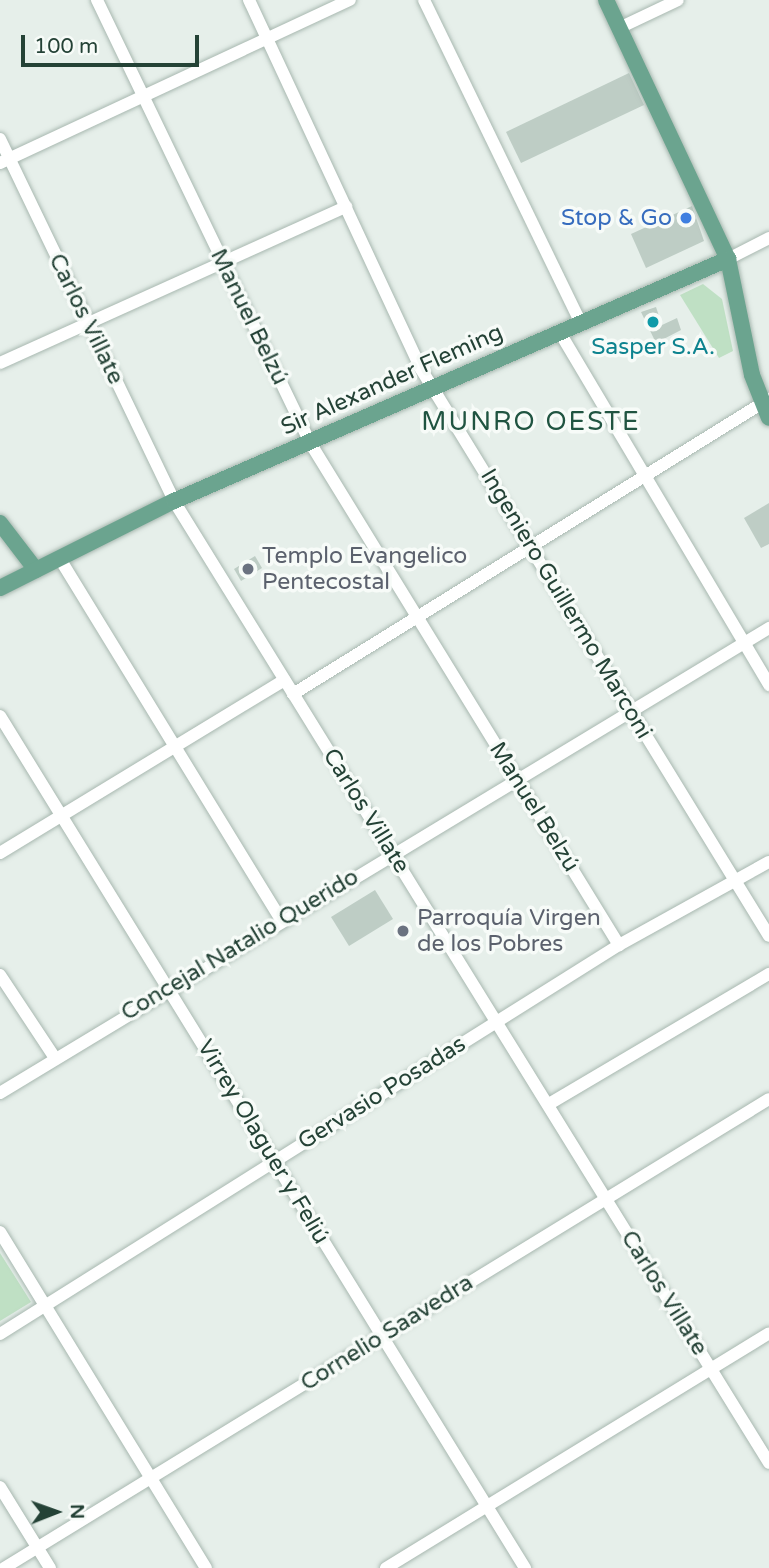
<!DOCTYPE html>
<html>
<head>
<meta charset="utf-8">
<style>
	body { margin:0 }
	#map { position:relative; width:769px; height:1568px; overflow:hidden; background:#e6efea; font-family:"Varela Round",sans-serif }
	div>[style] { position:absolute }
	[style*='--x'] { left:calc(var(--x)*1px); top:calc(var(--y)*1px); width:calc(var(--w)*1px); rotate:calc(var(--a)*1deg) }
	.green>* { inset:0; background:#bfe0c4 }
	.building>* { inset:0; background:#becdc5 }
	.roads { filter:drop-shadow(0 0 2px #a8b8b0) drop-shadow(0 0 2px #a8b8b0) }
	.minor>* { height:12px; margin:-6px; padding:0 6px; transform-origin:6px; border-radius:6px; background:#fff }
	.major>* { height:16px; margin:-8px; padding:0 8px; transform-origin:8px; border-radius:8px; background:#6ba48f }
	.dots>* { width:19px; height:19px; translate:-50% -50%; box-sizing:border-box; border:4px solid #f7fbf8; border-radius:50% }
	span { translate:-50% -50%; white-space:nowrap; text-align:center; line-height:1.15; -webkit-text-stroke:7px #f7fbf8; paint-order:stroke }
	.shop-label { font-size:23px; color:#366cbe }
	.right { translate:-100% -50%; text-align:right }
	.street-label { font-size:23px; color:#244236 }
	.culture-label { font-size:23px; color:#0d838f }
	.worship-label { font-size:23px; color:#5b616d }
	.left { translate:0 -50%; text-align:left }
	.quarter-label { font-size:26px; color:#205441; letter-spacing:2px }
	.north { position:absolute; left:21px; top:1477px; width:70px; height:70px; -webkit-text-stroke:5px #f7fbf8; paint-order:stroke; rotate:89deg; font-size:19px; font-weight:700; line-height:28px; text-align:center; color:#244236 }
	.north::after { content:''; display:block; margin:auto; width:24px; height:32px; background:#244236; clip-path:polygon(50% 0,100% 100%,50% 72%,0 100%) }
	.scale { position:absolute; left:21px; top:35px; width:178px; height:32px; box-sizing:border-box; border:4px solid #244236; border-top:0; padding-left:9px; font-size:21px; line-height:24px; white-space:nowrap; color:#244236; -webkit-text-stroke:5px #f7fbf8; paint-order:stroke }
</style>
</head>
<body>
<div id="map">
	<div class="green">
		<i style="clip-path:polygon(703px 284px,722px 299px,733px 351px,719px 358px,680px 295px)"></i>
		<i style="clip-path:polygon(0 1253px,31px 1302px,0 1321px)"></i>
	</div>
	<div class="building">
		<i style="clip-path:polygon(629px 73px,644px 105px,521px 163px,506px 132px)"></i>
		<i style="clip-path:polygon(692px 206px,704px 241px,646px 268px,631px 234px)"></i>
		<i style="clip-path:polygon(656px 307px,662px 325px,677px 318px,681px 330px,656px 343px,641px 312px)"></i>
		<i style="clip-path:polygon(769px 503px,769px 544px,761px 548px,744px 518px)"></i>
		<i style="clip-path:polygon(255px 556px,262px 568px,241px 581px,234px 569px)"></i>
		<i style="clip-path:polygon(375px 890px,393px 919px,349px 946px,331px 917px)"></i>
	</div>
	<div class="roads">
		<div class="minor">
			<i style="--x:97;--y:0;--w:489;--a:64.3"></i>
			<i style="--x:309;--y:441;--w:592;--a:58.41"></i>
			<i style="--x:249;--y:0;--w:407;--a:65"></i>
			<i style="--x:421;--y:369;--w:665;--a:58.46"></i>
			<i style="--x:424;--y:0;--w:357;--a:64.1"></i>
			<i style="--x:619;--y:28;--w:65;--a:-25.4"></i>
			<i style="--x:0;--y:139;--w:402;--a:64.3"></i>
			<i style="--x:174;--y:501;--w:1131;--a:58.26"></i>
			<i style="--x:0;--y:163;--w:386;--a:-25"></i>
			<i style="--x:728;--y:259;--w:46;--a:-27.1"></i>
			<i style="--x:559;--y:331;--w:412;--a:59.3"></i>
			<i style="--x:0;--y:363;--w:380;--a:-24.3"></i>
			<i style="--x:60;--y:559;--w:422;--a:58.5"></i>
			<i style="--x:293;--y:694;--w:560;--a:-31.79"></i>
			<i style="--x:0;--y:716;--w:1001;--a:58.36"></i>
			<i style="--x:0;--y:853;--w:333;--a:-31.3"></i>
			<i style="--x:0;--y:975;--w:100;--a:56.5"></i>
			<i style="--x:0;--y:1093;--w:899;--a:-31.16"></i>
			<i style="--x:549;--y:1104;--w:256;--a:-30.6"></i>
			<i style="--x:0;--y:1232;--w:394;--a:58.5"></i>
			<i style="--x:0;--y:1334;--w:731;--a:-32.15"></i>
			<i style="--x:619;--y:945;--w:171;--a:-29"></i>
			<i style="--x:0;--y:1487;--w:95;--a:58.3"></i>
			<i style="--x:4;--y:1568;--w:897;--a:-31.51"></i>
			<i style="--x:386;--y:1568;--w:449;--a:-31.5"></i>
		</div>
		<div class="major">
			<i style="--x:606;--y:0;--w:286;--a:64.8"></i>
			<i style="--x:728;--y:259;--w:118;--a:78.3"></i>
			<i style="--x:752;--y:375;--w:46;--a:68.4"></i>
			<i style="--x:0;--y:523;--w:59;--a:52.5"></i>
			<i style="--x:0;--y:588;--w:195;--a:-26.6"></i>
			<i style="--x:174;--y:501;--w:605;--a:-23.6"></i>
		</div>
	</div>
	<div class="dots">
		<i style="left:686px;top:218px;background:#3f7fe0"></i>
		<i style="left:653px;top:322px;background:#0f9aa8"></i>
		<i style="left:248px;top:569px;background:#6b7280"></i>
		<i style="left:403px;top:931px;background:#6b7280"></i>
	</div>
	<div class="shop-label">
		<span class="right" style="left:672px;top:218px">Stop &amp; Go</span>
	</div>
	<div class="street-label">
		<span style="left:249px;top:317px;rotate:64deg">Manuel Belzú</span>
		<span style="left:86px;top:319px;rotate:64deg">Carlos Villate</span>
		<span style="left:392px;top:380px;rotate:-24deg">Sir Alexander Fleming</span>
		<span style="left:566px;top:604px;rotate:59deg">Ingeniero Guillermo Marconi</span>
		<span style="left:534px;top:807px;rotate:58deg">Manuel Belzú</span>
		<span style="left:366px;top:811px;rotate:58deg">Carlos Villate</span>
		<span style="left:240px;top:945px;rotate:-31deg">Concejal Natalio Querido</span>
		<span style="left:382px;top:1093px;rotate:-32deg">Gervasio Posadas</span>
		<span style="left:263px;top:1142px;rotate:59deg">Virrey Olaguer y Feliú</span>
		<span style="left:664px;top:1293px;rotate:58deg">Carlos Villate</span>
		<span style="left:387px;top:1333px;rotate:-32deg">Cornelio Saavedra</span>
	</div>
	<div class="culture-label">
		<span style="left:653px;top:347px">Sasper S.A.</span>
	</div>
	<div class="worship-label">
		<span class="left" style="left:262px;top:569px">Templo Evangelico<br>Pentecostal</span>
		<span class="left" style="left:417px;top:931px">Parroquía Virgen<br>de los Pobres</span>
	</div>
	<div class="quarter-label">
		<span style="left:531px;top:422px">MUNRO OESTE</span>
	</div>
	<div class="north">N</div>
	<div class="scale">100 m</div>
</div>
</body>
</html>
